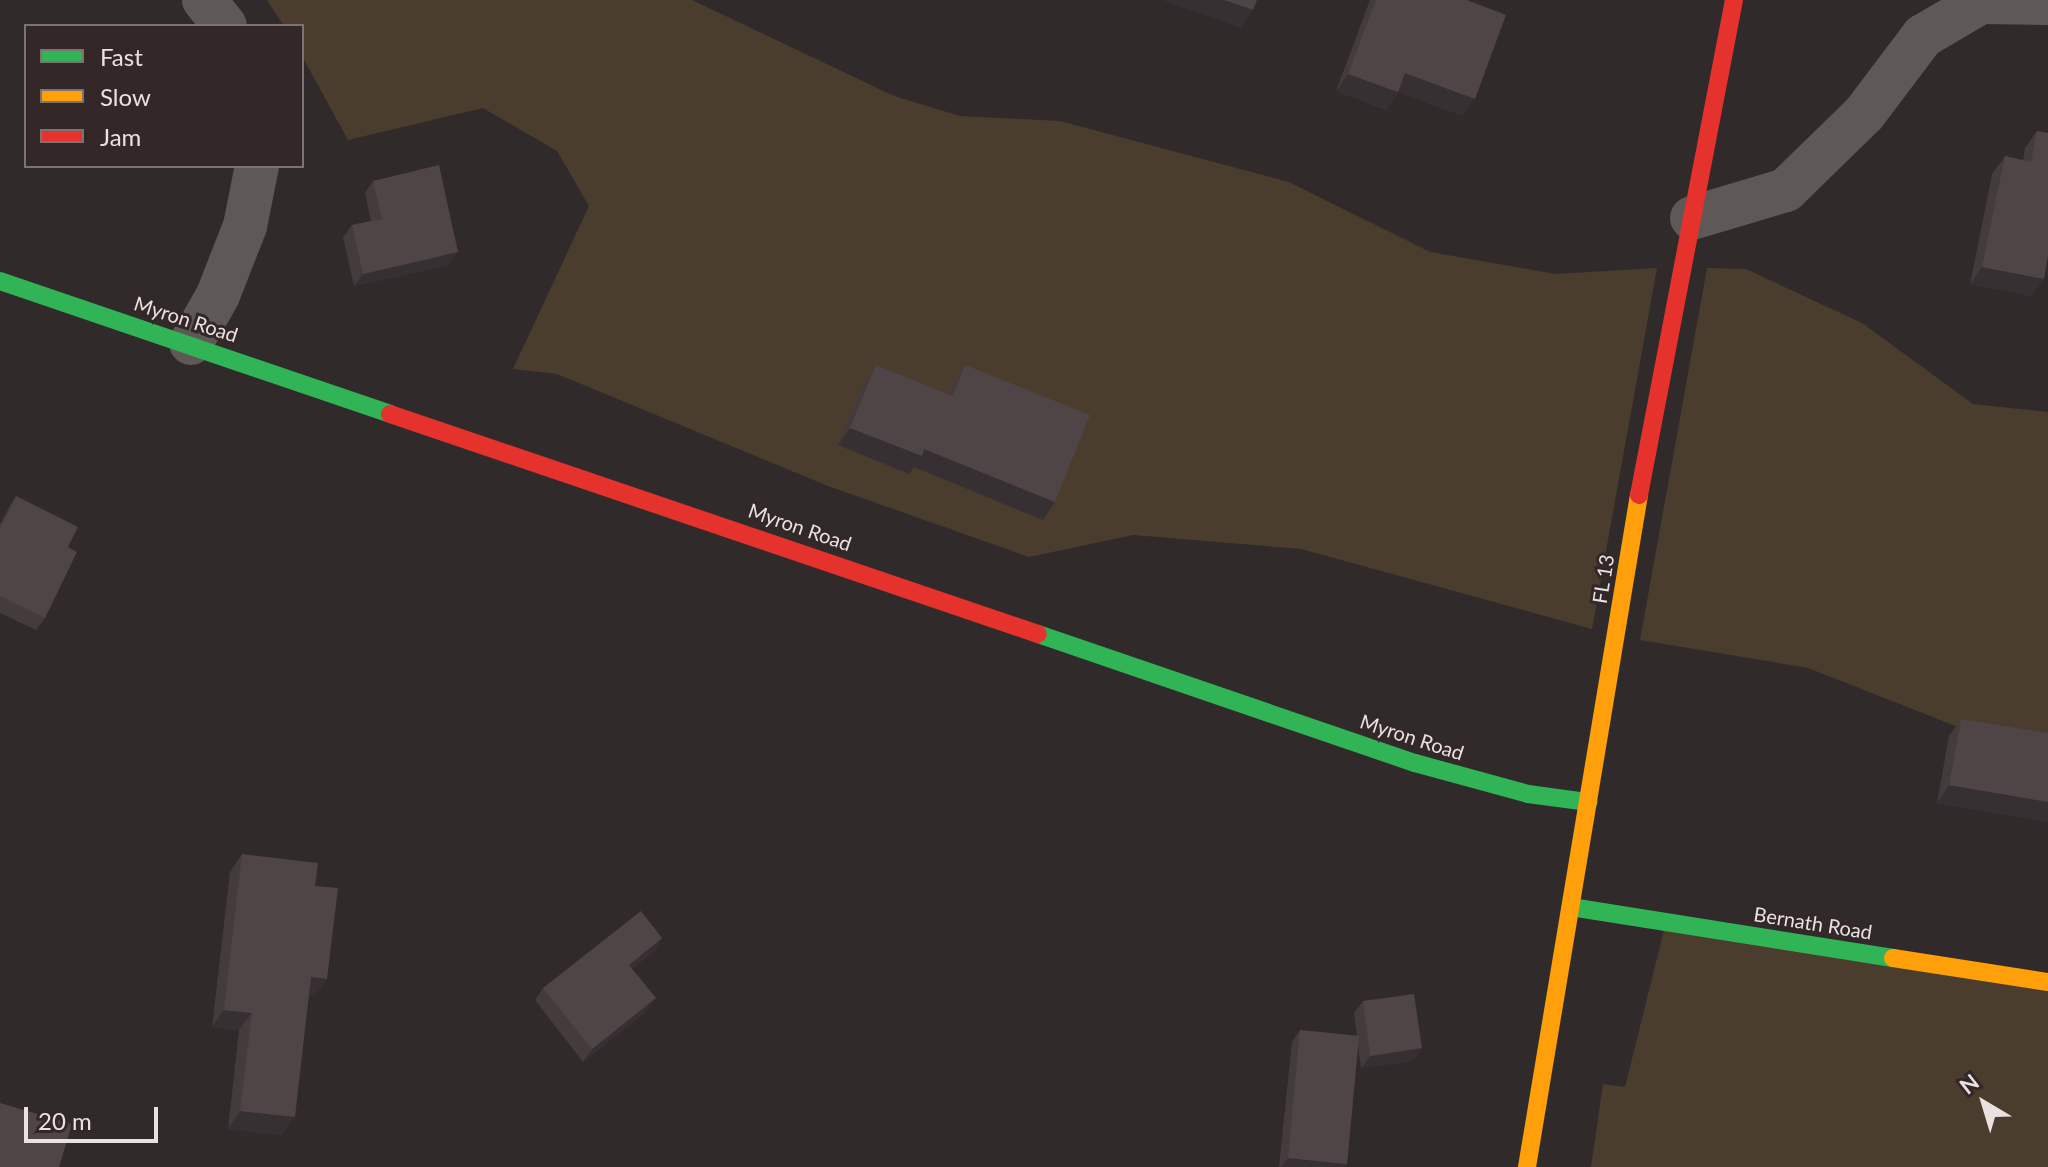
<!DOCTYPE html>
<html>
<head>
<meta charset="utf-8">
<style>
	body { margin:0 }
	#map { position:relative; width:2048px; height:1167px; overflow:hidden; background:#302a2a; font-family:Lato,sans-serif }
	div>[style] { position:absolute }
	[style*='--x'] { left:calc(var(--x)*1px); top:calc(var(--y)*1px); width:calc(var(--w)*1px); rotate:calc(var(--a)*1deg) }
	.green>* { inset:0; background:#4b3d2d }
	.street>* { height:44px; margin:-22px; padding:0 22px; transform-origin:22px; border-radius:22px; background:#5e5956 }
	.fast>* { height:18px; margin:-9px; padding:0 9px; transform-origin:9px; border-radius:9px; background:#30b455 }
	.slow>* { height:18px; margin:-9px; padding:0 9px; transform-origin:9px; border-radius:9px; background:#ff9f0a }
	.jam>* { height:18px; margin:-9px; padding:0 9px; transform-origin:9px; border-radius:9px; background:#e5322d }
	.wall>* { inset:0; background:#443b3d }
	.shaded-wall>* { inset:0; background:#373032 }
	.building>* { inset:0; background:#4f4547 }
	span { translate:-50% -50%; white-space:nowrap; text-align:center; line-height:1.15; -webkit-text-stroke:6px #332827; paint-order:stroke }
	.street-label { font-size:20px; color:#e9e2e1 }
	.legend { position:absolute; left:24px; top:24px; width:280px; height:144px; box-sizing:border-box; background:#332827; border:2px solid #7c7271; margin:0; padding:10px 14px; list-style:none; font-size:24px; color:#e9e2e1 }
	.legend li { display:flex; align-items:center; gap:16px; height:40px }
	.legend b { width:40px; border:2px solid #7c7271 }
	.north { position:absolute; left:1944px; top:1063px; width:80px; height:80px; -webkit-text-stroke:6px #332827; paint-order:stroke; rotate:322deg; font-size:22px; font-weight:700; line-height:32px; text-align:center; color:#e9e2e1 }
	.north::after { content:''; display:block; margin:auto; width:28px; height:36px; background:#e9e2e1; clip-path:polygon(50% 0,100% 100%,50% 72%,0 100%) }
	.scale { position:absolute; left:24px; top:1107px; width:134px; height:36px; box-sizing:border-box; border:4px solid #e9e2e1; border-top:0; padding-left:10px; font-size:24px; line-height:28px; white-space:nowrap; color:#e9e2e1; -webkit-text-stroke:6px #332827; paint-order:stroke }
</style>
</head>
<body>
<div id="map">
	<div class="green">
		<i style="clip-path:polygon(267px 0,692px 0,894px 96px,960px 116px,1060px 121px,1289px 182px,1430px 252px,1556px 274px,1657px 268px,1592px 629px,1301px 549px,1133px 535px,1029px 557px,828px 486px,557px 374px,513px 369px,589px 206px,557px 151px,483px 108px,348px 140px,302px 56px,302px 26px,284px 26px)"></i>
		<i style="clip-path:polygon(1707px 268px,1746px 269px,1862px 323px,1973px 404px,2048px 412px,2048px 754px,1981px 736px,1808px 668px,1640px 640px)"></i>
		<i style="clip-path:polygon(1666px 922px,2048px 986px,2048px 1167px,1591px 1167px,1603px 1084px,1625px 1087px)"></i>
	</div>
	<div class="street">
		<i style="--x:204;--y:0;--w:33;--a:51"></i>
		<i style="--x:1692;--y:218;--w:98;--a:-16.6"></i>
		<i style="--x:1786;--y:190;--w:109;--a:-44.3"></i>
		<i style="--x:1864;--y:114;--w:98;--a:-52.9"></i>
		<i style="--x:1923;--y:36;--w:67;--a:-30.4"></i>
		<i style="--x:1981;--y:2;--w:67;--a:0.9"></i>
		<i style="--x:191;--y:343;--w:55;--a:-60.6"></i>
		<i style="--x:218;--y:295;--w:74;--a:-68.6"></i>
		<i style="--x:245;--y:226;--w:61;--a:-78.7"></i>
	</div>
	<div class="fast">
		<i style="--x:0;--y:281;--w:412;--a:18.8"></i>
		<i style="--x:1038;--y:634;--w:398;--a:18.9"></i>
		<i style="--x:1415;--y:763;--w:117;--a:15.3"></i>
		<i style="--x:1528;--y:794;--w:61;--a:7.6"></i>
		<i style="--x:1571;--y:907;--w:326;--a:9"></i>
	</div>
	<div class="slow">
		<i style="--x:1893;--y:958;--w:157;--a:8.8"></i>
		<i style="--x:1527;--y:1167;--w:681;--a:-80.54"></i>
	</div>
	<div class="jam">
		<i style="--x:390;--y:414;--w:684;--a:18.75"></i>
		<i style="--x:1639;--y:495;--w:504;--a:-79.14"></i>
	</div>
	<div class="wall">
		<i style="clip-path:polygon(1370px 0,1467px 0,1463px 116px,1398px 92px,1386px 110px,1336px 91px)"></i>
		<i style="clip-path:polygon(2037px 131px,2046px 265px,2032px 296px,1970px 284px,1992px 174px,2005px 156px,2023px 160px,2025px 148px)"></i>
		<i style="clip-path:polygon(373px 181px,450px 265px,354px 286px,343px 237px,352px 225px,371px 221px,365px 193px)"></i>
		<i style="clip-path:polygon(876px 365px,948px 394px,953px 383px,965px 365px,1043px 520px,914px 467px,909px 474px,838px 445px,864px 382px)"></i>
		<i style="clip-path:polygon(16px 496px,68px 547px,45px 618px,36px 630px,0 613px,0 524px,8px 509px)"></i>
		<i style="clip-path:polygon(1961px 719px,2048px 733px,2048px 822px,1937px 803px,1949px 736px)"></i>
		<i style="clip-path:polygon(242px 854px,315px 886px,315px 996px,309px 995px,282px 1135px,228px 1129px,239px 1030px,212px 1027px,230px 872px)"></i>
		<i style="clip-path:polygon(662px 938px,654px 951px,632px 969px,647px 1011px,583px 1062px,535px 1000px,543px 988px)"></i>
		<i style="clip-path:polygon(1363px 1001px,1422px 1048px,1413px 1061px,1361px 1068px,1358px 1045px,1347px 1164px,1345px 1167px,1279px 1167px,1292px 1042px,1300px 1030px,1357px 1036px,1354px 1013px)"></i>
	</div>
	<div class="shaded-wall">
		<i style="clip-path:polygon(1162px 0,1224px 0,1253px 10px,1241px 28px)"></i>
		<i style="clip-path:polygon(1405px 73px,1475px 99px,1463px 116px,1393px 90px)"></i>
		<i style="clip-path:polygon(1348px 74px,1398px 92px,1386px 110px,1336px 91px)"></i>
		<i style="clip-path:polygon(458px 252px,450px 265px,354px 286px,363px 274px)"></i>
		<i style="clip-path:polygon(1982px 267px,2044px 279px,2032px 296px,1970px 284px)"></i>
		<i style="clip-path:polygon(850px 428px,924px 449px,1055px 502px,1043px 520px,914px 467px,909px 474px,838px 445px)"></i>
		<i style="clip-path:polygon(1949px 785px,2048px 802px,2048px 822px,1937px 803px)"></i>
		<i style="clip-path:polygon(662px 938px,654px 951px,621px 978px,629px 965px)"></i>
		<i style="clip-path:polygon(311px 977px,327px 979px,315px 996px,299px 994px)"></i>
		<i style="clip-path:polygon(656px 998px,647px 1011px,583px 1062px,592px 1049px)"></i>
		<i style="clip-path:polygon(224px 1010px,252px 1013px,239px 1030px,212px 1027px)"></i>
		<i style="clip-path:polygon(1422px 1048px,1413px 1061px,1361px 1068px,1370px 1056px)"></i>
		<i style="clip-path:polygon(240px 1111px,295px 1117px,282px 1135px,228px 1129px)"></i>
		<i style="clip-path:polygon(1288px 1158px,1347px 1164px,1345px 1167px,1281px 1167px)"></i>
	</div>
	<div class="building">
		<i style="clip-path:polygon(1224px 0,1257px 0,1253px 10px)"></i>
		<i style="clip-path:polygon(1376px 0,1467px 0,1506px 15px,1475px 99px,1405px 73px,1398px 92px,1348px 74px)"></i>
		<i style="clip-path:polygon(2037px 131px,2048px 133px,2048px 256px,2044px 279px,1982px 267px,2005px 156px,2031px 162px)"></i>
		<i style="clip-path:polygon(439px 165px,458px 252px,363px 274px,352px 225px,382px 219px,373px 181px)"></i>
		<i style="clip-path:polygon(876px 365px,953px 396px,965px 365px,1090px 415px,1055px 502px,924px 449px,922px 456px,850px 428px)"></i>
		<i style="clip-path:polygon(16px 496px,78px 527px,68px 547px,77px 552px,45px 618px,0 596px,0 529px)"></i>
		<i style="clip-path:polygon(1961px 719px,2048px 733px,2048px 802px,1949px 785px)"></i>
		<i style="clip-path:polygon(242px 854px,318px 863px,315px 886px,338px 888px,327px 979px,311px 977px,295px 1117px,240px 1111px,252px 1013px,224px 1010px)"></i>
		<i style="clip-path:polygon(641px 911px,662px 938px,629px 965px,656px 998px,592px 1049px,543px 988px)"></i>
		<i style="clip-path:polygon(1414px 994px,1422px 1048px,1370px 1056px,1363px 1001px)"></i>
		<i style="clip-path:polygon(1300px 1030px,1359px 1036px,1347px 1164px,1288px 1158px)"></i>
		<i style="clip-path:polygon(0 1103px,72px 1124px,59px 1167px,0 1167px)"></i>
	</div>
	<div class="street-label">
		<span style="left:186px;top:319px;rotate:18deg">Myron Road</span>
		<span style="left:800px;top:527px;rotate:19deg">Myron Road</span>
		<span style="left:1603px;top:579px;rotate:-81deg">FL 13</span>
		<span style="left:1412px;top:737px;rotate:18deg">Myron Road</span>
		<span style="left:1813px;top:923px;rotate:9deg">Bernath Road</span>
	</div>
	<ul class="legend">
	<li><b style="height:10px;background:#30b455"></b>Fast</li>
	<li><b style="height:10px;background:#ff9f0a"></b>Slow</li>
	<li><b style="height:10px;background:#e5322d"></b>Jam</li>
	</ul>
	<div class="north">N</div>
	<div class="scale">20 m</div>
</div>
</body>
</html>
